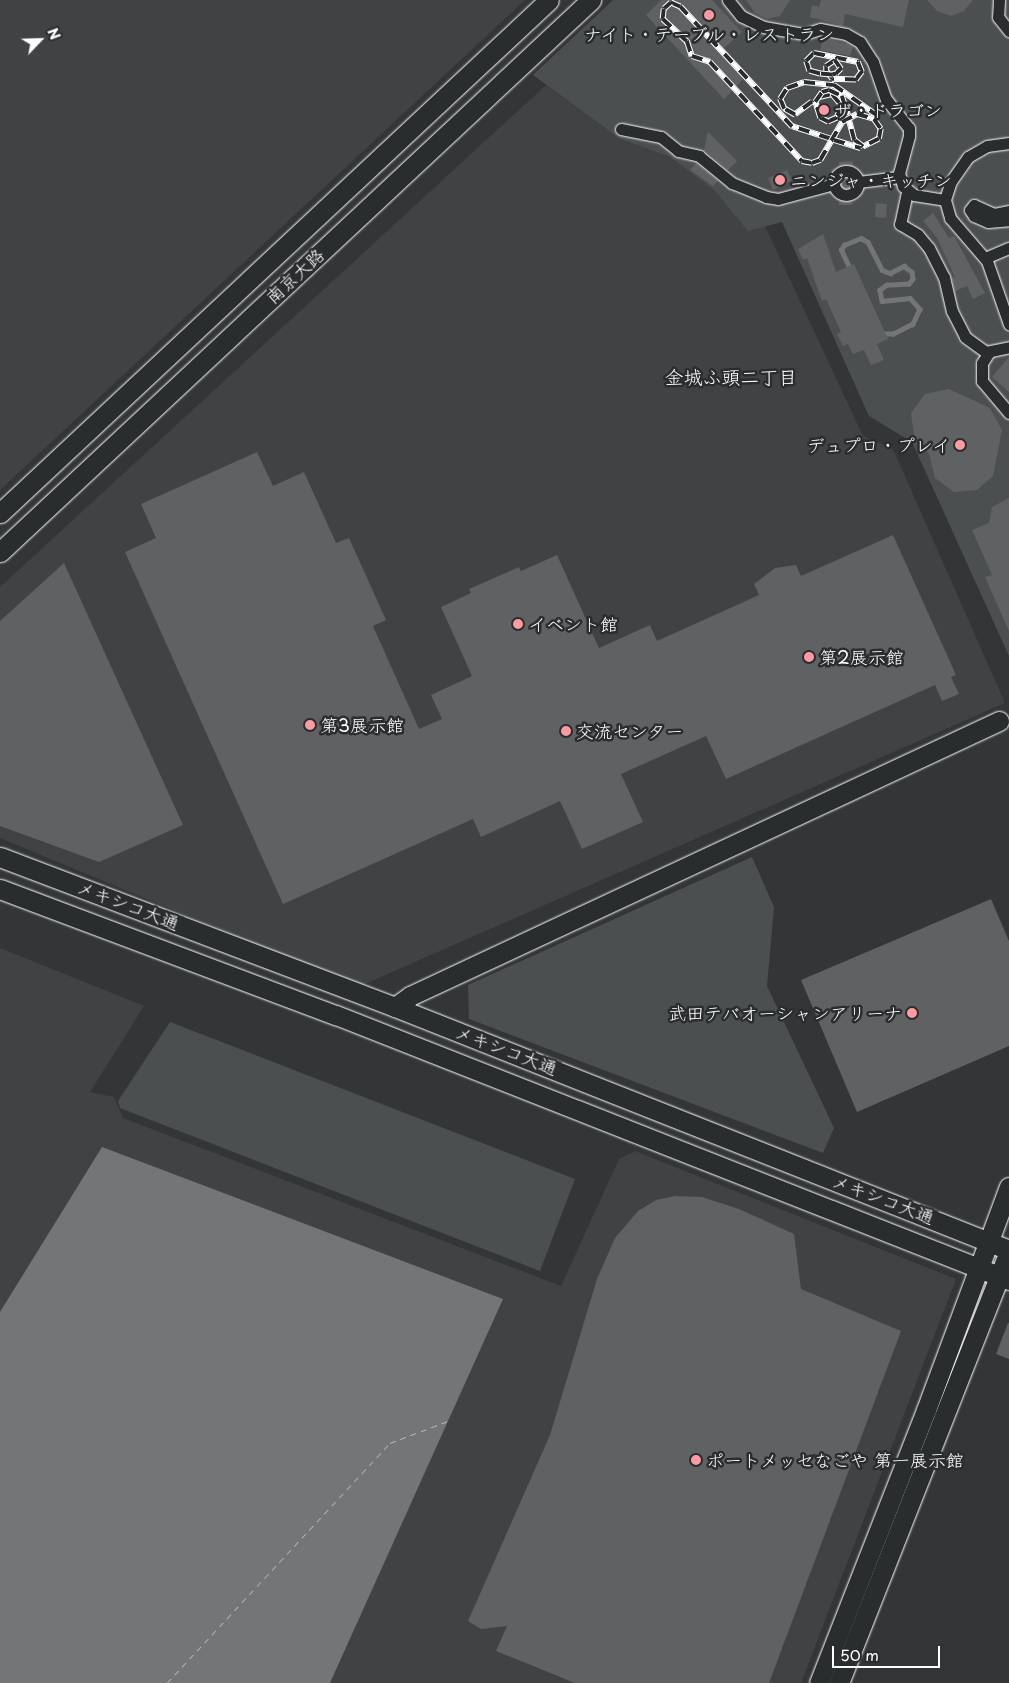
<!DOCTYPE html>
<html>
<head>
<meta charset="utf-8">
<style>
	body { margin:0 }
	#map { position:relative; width:1009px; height:1683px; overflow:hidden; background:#333536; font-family:"Playpen Sans","Klee One",sans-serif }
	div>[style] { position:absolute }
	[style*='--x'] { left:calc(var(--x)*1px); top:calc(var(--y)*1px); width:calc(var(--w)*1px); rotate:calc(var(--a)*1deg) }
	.built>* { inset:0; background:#404243 }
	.green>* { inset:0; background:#4c4f50 }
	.water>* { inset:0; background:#737576 }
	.stream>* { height:4.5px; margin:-2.25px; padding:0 2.25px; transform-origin:2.25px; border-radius:2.25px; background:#737576 }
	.ferry>* { height:1px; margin-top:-0.5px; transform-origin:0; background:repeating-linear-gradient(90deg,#b2b3b4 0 6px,transparent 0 11px) }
	.building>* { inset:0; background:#5f6162 }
	.roads { filter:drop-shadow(0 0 1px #fff) drop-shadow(0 0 1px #fff) }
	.pedestrian>* { height:11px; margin:-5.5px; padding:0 5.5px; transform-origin:5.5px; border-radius:5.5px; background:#2a2d2e }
	.pedestrian>.ring { margin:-5.5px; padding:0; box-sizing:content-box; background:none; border:11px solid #2a2d2e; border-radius:50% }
	.tertiary>* { height:19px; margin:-9.5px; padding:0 9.5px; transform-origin:9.5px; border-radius:9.5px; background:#2a2d2e }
	.rail>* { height:5.5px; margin-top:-2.75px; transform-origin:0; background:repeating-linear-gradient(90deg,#2a2d2e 0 11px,#fff 0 22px); box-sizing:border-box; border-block:1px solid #fff }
	.dots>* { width:14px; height:14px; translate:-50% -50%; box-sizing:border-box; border:2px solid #2a2d2e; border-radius:50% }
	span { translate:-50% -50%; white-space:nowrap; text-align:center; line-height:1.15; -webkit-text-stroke:5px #2a2d2e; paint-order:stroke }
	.poi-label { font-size:18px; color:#fff }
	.left { translate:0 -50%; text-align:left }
	.right { translate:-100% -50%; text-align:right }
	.street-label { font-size:18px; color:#fff }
	.neighbourhood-label { font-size:19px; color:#fff }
	.north { position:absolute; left:15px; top:15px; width:50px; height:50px; -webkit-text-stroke:4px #2a2d2e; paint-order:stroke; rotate:66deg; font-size:14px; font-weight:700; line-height:20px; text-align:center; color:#fff }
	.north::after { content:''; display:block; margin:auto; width:18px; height:22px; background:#fff; clip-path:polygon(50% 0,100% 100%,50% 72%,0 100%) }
	.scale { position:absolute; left:832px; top:1646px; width:108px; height:22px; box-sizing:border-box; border:2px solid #fff; border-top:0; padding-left:6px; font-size:15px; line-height:18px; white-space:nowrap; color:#fff; -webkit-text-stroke:4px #2a2d2e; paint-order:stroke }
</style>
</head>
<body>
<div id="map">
	<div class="built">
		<i style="clip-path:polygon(0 0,525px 0,0 490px)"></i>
		<i style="clip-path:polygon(546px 85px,620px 139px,670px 157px,715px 191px,748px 230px,765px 226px,863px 436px,893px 449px,1005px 703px,358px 987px,0 838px,0 587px)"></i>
		<i style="clip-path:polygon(0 948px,144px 1006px,90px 1092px,114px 1097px,123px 1118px,561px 1286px,619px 1159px,635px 1151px,956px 1279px,801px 1683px,325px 1683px,0 1312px)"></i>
	</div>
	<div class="green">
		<i style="clip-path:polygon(613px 0,1009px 0,1009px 656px,912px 442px,869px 416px,782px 222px,748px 231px,715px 191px,670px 157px,620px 139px,533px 75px)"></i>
		<i style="clip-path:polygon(752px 857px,774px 907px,767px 986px,834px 1128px,823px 1153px,469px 1019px,468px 985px)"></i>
		<i style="clip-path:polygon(170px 1022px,575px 1179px,540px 1271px,120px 1108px,118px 1101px)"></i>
	</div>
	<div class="water">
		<i style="clip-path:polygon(102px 1147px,503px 1299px,330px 1683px,0 1683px,0 1312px)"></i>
	</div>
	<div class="stream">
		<i style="--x:861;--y:238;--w:8;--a:30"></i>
		<i style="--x:868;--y:242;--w:31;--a:63"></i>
		<i style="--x:882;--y:270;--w:9;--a:21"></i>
		<i style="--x:890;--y:273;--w:16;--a:-27"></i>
		<i style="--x:904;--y:266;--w:10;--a:37"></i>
		<i style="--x:912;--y:272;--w:7;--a:82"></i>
		<i style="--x:913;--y:279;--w:6;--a:129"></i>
		<i style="--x:909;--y:284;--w:22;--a:177"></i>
		<i style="--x:887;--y:285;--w:9;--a:144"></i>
		<i style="--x:880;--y:290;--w:11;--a:80"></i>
		<i style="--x:882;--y:301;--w:28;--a:-6"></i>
		<i style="--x:910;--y:298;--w:15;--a:48"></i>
		<i style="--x:920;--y:309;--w:17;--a:115"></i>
		<i style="--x:913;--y:324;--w:22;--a:153"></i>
		<i style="--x:893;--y:334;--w:9;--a:180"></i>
		<i style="--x:884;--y:334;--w:7;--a:-146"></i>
		<i style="--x:878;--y:330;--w:88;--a:-114.8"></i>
		<i style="--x:841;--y:250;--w:6;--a:-59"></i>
		<i style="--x:844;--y:245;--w:18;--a:-22"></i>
	</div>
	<div class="ferry">
		<i style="--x:167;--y:1683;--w:328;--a:-47.1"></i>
		<i style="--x:390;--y:1443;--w:62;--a:-20.8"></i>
	</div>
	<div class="building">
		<i style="clip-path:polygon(661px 0,712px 0,742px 32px,724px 48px,748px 74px,724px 99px,646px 15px)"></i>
		<i style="clip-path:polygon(746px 0,790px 0,780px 16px,767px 19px,755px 13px)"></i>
		<i style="clip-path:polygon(821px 0,909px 0,903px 27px,845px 14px,843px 26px,810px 17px,812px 5px,819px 7px)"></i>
		<i style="clip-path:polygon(927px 0,973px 0,964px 11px,951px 16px,937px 11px)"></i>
		<i style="clip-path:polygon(823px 37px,853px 46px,850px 56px,820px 50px)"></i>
		<i style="clip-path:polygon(708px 132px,737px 161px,728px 170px,704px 150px)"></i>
		<i style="clip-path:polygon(853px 161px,852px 205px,839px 205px,839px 162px)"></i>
		<i style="clip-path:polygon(696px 163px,718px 181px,713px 186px,690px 170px)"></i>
		<i style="clip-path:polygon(787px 170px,792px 181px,773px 190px,768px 178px)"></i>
		<i style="clip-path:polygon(876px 203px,887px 204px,886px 218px,875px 217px)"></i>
		<i style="clip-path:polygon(933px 213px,949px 238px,954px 236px,985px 293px,973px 299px,967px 286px,955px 291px,952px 278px,955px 277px,937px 238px,923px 221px)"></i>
		<i style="clip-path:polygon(823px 234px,836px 272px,854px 264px,888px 339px,877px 344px,884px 360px,871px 365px,864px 350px,853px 354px,848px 344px,843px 346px,837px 334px,841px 332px,826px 299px,822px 301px,807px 258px,803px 260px,798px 249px)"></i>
		<i style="clip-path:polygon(1009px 357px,1009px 392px,992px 377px)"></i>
		<i style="clip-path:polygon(949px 389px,990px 408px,1002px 430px,993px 476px,977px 490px,954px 492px,935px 478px,929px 454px,914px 436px,911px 413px,925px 394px)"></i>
		<i style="clip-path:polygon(257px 452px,273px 486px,304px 472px,336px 543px,349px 538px,386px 620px,373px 626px,419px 729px,442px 719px,431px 695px,472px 676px,441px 607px,471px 593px,469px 589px,519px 567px,521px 571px,557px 555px,599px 648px,650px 625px,657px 641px,759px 595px,754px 584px,775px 568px,796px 565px,801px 576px,893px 535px,956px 675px,951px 677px,959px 694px,942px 701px,935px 685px,726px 779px,706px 736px,621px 774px,643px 822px,582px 849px,560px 801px,481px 837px,473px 819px,283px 904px,125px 552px,156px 538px,141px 504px)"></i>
		<i style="clip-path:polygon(1009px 498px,1009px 631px,985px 577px,992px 575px,972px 530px,989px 523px,992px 507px)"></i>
		<i style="clip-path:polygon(64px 563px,183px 825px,99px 862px,0 826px,0 621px)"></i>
		<i style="clip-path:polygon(991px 899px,1009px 941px,1009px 1046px,857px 1112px,801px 980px)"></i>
		<i style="clip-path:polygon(675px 1196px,702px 1197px,739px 1209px,794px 1234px,801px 1289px,901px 1331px,769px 1683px,575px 1683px,496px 1651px,507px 1626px,481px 1629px,468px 1621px,550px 1435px,597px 1279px,615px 1238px,638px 1211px,656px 1200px)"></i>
		<i style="clip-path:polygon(1008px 1323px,1009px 1323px,1009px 1359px,996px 1354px)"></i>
	</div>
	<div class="roads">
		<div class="pedestrian">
			<i style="--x:728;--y:0;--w:21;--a:51"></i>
			<i style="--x:741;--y:16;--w:25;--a:26"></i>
			<i style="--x:764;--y:27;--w:41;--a:9.9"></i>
			<i style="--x:804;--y:34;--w:17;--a:-17"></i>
			<i style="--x:820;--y:29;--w:26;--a:11"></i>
			<i style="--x:846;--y:34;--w:16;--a:30"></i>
			<i style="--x:860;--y:42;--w:24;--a:57"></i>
			<i style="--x:873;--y:62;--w:39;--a:71"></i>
			<i style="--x:886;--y:99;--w:37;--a:52"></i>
			<i style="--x:909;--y:128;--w:8;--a:90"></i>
			<i style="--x:909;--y:136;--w:38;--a:105"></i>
			<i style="--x:899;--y:173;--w:14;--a:73"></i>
			<i style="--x:903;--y:186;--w:14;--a:39"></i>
			<i style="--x:914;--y:195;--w:31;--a:9"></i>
			<i style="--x:999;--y:0;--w:17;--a:93"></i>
			<i style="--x:998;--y:17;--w:18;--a:52"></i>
			<i style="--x:621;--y:129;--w:41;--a:11.3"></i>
			<i style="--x:661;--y:137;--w:22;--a:39"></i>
			<i style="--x:678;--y:151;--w:22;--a:13"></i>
			<i style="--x:699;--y:156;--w:43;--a:39.3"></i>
			<i style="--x:732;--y:183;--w:37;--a:22"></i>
			<i style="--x:766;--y:197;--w:12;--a:9"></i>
			<i style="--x:778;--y:199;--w:58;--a:-15"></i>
			<i style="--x:1009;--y:143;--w:22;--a:172"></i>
			<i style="--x:987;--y:146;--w:22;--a:150"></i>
			<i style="--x:968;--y:157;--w:29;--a:125"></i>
			<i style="--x:951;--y:181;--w:20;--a:108"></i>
			<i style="--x:945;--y:200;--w:19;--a:74"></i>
			<i style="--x:950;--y:218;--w:57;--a:49.3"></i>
			<i style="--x:987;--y:261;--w:67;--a:70.8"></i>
			<i class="ring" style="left:834px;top:171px;width:13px;height:13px"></i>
			<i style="--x:858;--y:182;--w:41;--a:-7"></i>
			<i style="--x:907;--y:192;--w:33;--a:102"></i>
			<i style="--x:900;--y:224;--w:21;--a:31"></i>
			<i style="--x:918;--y:235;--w:17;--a:50"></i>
			<i style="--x:929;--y:248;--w:33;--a:63"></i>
			<i style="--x:944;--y:277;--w:35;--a:77"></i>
			<i style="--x:952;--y:311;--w:29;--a:63"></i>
			<i style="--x:965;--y:337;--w:26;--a:36"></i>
			<i style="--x:986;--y:352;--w:24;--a:-12"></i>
			<i style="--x:1009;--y:211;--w:15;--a:169"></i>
			<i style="--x:994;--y:214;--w:22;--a:-156"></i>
			<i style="--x:974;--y:205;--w:6;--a:129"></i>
			<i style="--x:970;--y:210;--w:7;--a:56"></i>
			<i style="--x:974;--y:216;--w:15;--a:23"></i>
			<i style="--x:988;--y:222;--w:21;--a:-5"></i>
			<i style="--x:985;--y:258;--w:26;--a:-23"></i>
			<i style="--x:989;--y:352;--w:13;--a:122"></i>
			<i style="--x:982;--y:363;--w:18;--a:90"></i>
			<i style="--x:982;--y:381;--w:42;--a:49.8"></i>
		</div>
		<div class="tertiary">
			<i style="--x:0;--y:513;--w:751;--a:-43.06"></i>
			<i style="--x:0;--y:552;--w:809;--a:-43.05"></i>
			<i style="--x:0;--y:857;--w:423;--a:20.8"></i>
			<i style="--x:395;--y:1007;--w:660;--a:21.59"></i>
			<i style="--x:0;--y:889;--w:359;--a:20.6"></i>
			<i style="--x:336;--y:1015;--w:723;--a:21.49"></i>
			<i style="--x:395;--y:1007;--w:19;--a:-36"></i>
			<i style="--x:410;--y:996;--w:650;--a:-25.03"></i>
			<i style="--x:819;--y:1683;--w:293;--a:-68.6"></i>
			<i style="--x:926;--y:1410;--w:238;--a:-69.6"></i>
			<i style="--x:839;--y:1683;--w:463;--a:-68.5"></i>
		</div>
	</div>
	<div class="rail">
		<i style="--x:809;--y:71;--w:10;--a:-107"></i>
		<i style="--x:806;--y:61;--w:11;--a:-45"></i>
		<i style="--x:814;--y:53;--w:45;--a:11.6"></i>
		<i style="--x:858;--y:62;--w:11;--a:68"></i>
		<i style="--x:862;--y:72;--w:10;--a:127"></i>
		<i style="--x:856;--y:80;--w:24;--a:-178"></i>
		<i style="--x:832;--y:79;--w:6;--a:-129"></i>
		<i style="--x:828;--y:74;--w:4;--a:-124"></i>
		<i style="--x:826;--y:71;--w:5;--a:-90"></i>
		<i style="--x:826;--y:66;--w:11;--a:-34"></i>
		<i style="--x:835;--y:60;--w:11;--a:56"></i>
		<i style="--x:841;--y:69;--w:7;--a:135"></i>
		<i style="--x:836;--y:74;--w:4;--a:166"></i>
		<i style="--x:832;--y:75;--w:12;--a:-175"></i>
		<i style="--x:820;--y:74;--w:11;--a:-165"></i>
		<i style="--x:819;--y:97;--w:13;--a:-13"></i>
		<i style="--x:832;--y:94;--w:16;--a:50"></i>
		<i style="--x:842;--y:106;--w:13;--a:113"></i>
		<i style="--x:837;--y:118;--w:10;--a:156"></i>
		<i style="--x:828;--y:122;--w:9;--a:-153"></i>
		<i style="--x:820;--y:118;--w:17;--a:-107"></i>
		<i style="--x:815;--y:102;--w:12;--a:-55"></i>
		<i style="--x:822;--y:92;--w:7;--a:-16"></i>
		<i style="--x:829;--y:90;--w:14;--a:25"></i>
		<i style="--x:842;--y:96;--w:20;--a:72"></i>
		<i style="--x:812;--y:102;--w:21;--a:143"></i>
		<i style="--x:795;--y:115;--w:13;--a:-151"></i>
		<i style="--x:784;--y:109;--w:11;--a:-112"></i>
		<i style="--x:780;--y:99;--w:13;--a:-58"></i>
		<i style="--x:787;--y:88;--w:18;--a:-19"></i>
		<i style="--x:804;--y:82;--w:30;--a:6"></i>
		<i style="--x:834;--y:85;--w:54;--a:35.2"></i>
		<i style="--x:830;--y:139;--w:40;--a:-162"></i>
		<i style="--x:792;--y:127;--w:164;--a:-133"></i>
		<i style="--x:680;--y:7;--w:10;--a:-156"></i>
		<i style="--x:671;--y:3;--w:9;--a:139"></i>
		<i style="--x:664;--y:9;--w:10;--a:96"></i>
		<i style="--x:663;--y:19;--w:33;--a:43"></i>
		<i style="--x:687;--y:41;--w:16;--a:72"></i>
		<i style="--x:692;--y:56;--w:19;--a:18"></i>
		<i style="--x:710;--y:62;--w:135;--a:47.1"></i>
		<i style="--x:802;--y:161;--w:10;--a:11"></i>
		<i style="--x:812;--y:163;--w:9;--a:-21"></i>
		<i style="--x:820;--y:160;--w:44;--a:-59.9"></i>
		<i style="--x:842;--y:122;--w:17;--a:-28"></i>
		<i style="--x:857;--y:114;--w:18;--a:16"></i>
		<i style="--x:874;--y:119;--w:12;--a:55"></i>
		<i style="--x:881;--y:129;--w:10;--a:101"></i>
		<i style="--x:879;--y:139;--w:18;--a:153"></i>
		<i style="--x:863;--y:147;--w:11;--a:-142"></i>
		<i style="--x:854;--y:140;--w:20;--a:-105"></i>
		<i style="--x:834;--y:140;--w:28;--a:17"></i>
	</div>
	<div class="dots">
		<i style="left:709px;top:15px;background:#ff9aa2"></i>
		<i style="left:824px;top:110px;background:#ff9aa2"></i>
		<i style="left:780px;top:180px;background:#ff9aa2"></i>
		<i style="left:960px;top:445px;background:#ff9aa2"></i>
		<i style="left:518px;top:624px;background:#ff9aa2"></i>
		<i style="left:809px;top:657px;background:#ff9aa2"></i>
		<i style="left:310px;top:725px;background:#ff9aa2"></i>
		<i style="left:566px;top:731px;background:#ff9aa2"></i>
		<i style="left:912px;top:1013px;background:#ff9aa2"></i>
		<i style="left:696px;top:1460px;background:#ff9aa2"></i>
	</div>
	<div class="poi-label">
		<span style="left:709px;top:34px">ナイト・テーブル・レストラン</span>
		<span class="left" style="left:834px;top:110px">ザ・ドラゴン</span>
		<span class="left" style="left:790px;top:180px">ニンジャ・キッチン</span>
		<span class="right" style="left:950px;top:445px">デュプロ・プレイ</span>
		<span class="left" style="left:528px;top:624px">イベント館</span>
		<span class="left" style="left:819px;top:657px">第2展示館</span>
		<span class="left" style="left:320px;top:725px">第3展示館</span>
		<span class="left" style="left:576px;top:731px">交流センター</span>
		<span class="right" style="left:902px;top:1013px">武田テバオーシャンアリーナ</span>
		<span class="left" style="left:706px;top:1460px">ポートメッセなごや 第一展示館</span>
	</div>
	<div class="street-label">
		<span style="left:295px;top:276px;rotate:-43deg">南京大路</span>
		<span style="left:128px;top:905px;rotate:21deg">メキシコ大通</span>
		<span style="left:506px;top:1050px;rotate:21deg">メキシコ大通</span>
		<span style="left:883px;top:1199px;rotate:21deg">メキシコ大通</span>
	</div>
	<div class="neighbourhood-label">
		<span style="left:731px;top:377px">金城ふ頭二丁目</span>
	</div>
	<div class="north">N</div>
	<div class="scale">50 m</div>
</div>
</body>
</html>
